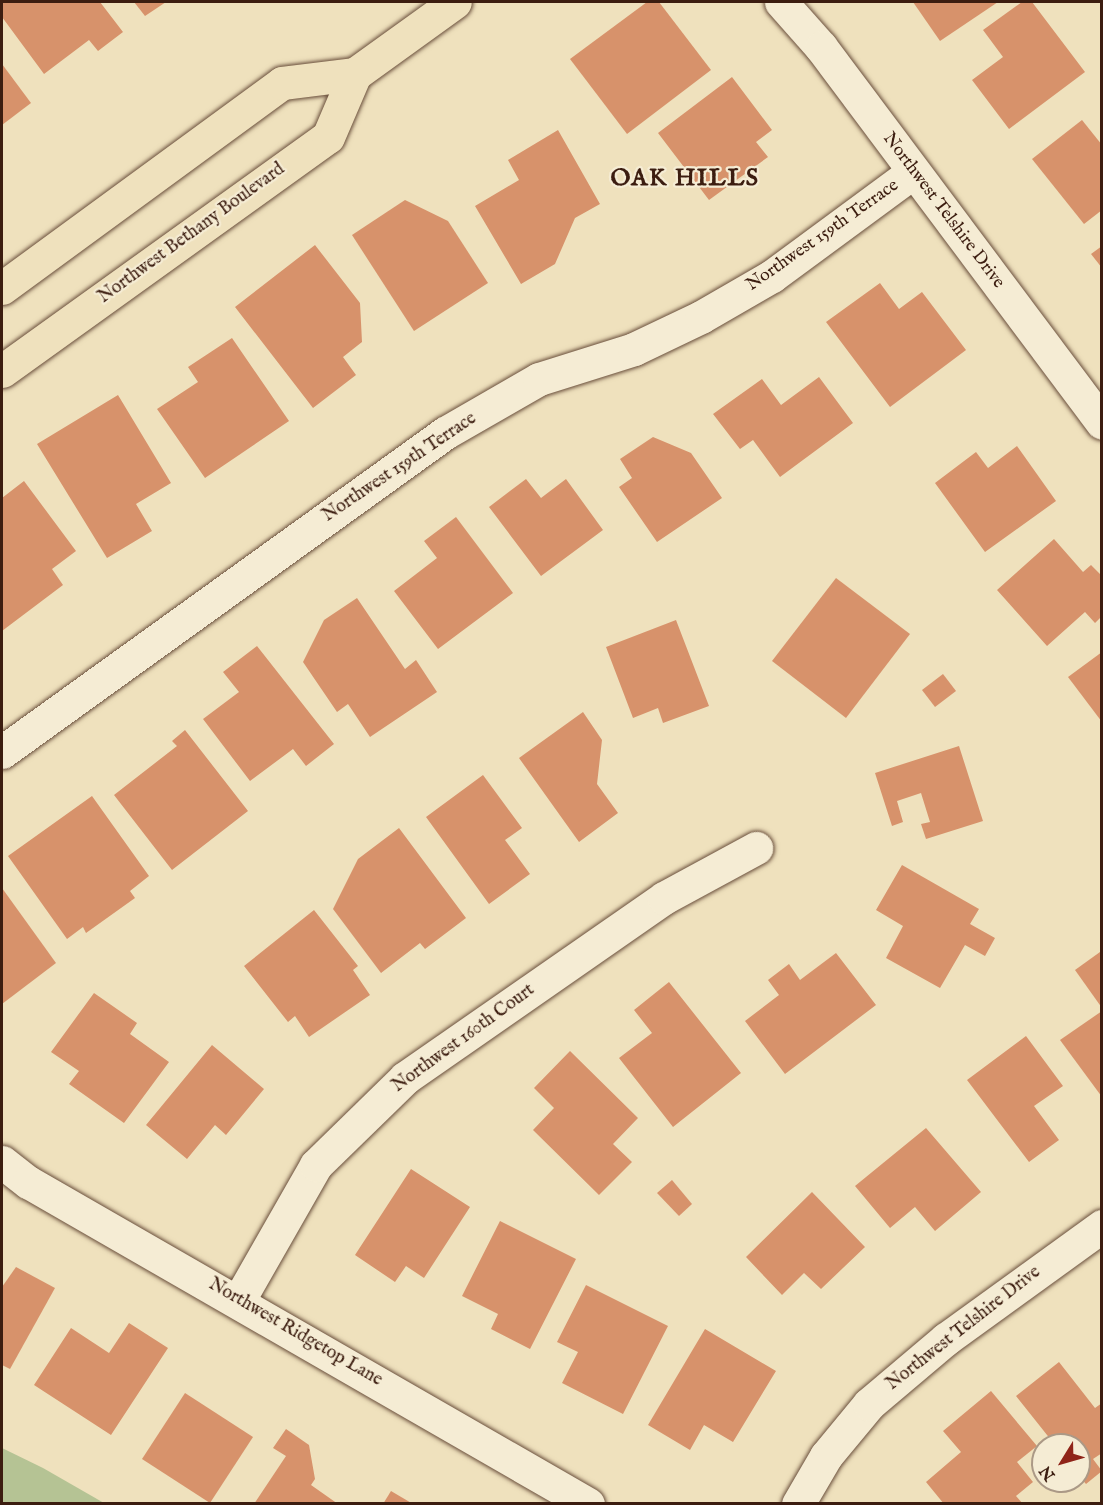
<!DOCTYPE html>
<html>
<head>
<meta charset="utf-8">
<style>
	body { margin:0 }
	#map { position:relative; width:1103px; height:1505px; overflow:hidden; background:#efe1bd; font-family:"IM FELL English",serif }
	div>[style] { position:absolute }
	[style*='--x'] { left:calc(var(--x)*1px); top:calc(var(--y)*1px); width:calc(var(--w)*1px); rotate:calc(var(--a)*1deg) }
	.green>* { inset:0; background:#b5c394 }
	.building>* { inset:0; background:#d7926b }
	.roads { filter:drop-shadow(0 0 2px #694e3b) drop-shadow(0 0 2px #694e3b) }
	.minor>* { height:33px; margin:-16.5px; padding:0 16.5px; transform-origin:16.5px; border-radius:16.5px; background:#f5ecd4 }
	.major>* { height:33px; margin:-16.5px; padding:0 16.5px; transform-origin:16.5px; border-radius:16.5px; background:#efe1bd }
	span { translate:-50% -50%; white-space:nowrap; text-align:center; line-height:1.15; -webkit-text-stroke:4.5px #f5ecd4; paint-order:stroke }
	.street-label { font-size:18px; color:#3c1d10 }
	.district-label { font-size:24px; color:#3c1d10; font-weight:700; letter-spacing:1.5px }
	.frame { position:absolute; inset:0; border:3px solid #3c1d10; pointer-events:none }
	.north { position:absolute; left:1031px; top:1433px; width:60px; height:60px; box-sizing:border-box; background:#f5ecd4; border:2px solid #ab9986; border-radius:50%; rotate:233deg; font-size:16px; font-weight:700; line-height:24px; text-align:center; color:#3c1d10 }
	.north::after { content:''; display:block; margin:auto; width:21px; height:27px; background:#8f2418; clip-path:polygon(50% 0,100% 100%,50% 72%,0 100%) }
</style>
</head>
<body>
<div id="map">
	<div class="green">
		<i style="clip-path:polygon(2px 1448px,43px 1468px,104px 1503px,2px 1503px)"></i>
	</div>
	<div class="building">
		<i style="clip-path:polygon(2px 2px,100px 2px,123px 32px,98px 51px,89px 40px,44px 74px,2px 17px)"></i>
		<i style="clip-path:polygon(134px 2px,166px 2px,145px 16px)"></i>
		<i style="clip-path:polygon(647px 2px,659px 2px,711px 70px,627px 134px,570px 59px)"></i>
		<i style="clip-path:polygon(913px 2px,998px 2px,940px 41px)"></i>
		<i style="clip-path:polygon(1022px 2px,1032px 2px,1085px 72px,1009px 129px,972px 80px,1003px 57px,983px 30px)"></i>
		<i style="clip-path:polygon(2px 64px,31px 103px,2px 125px)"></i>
		<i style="clip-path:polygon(732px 77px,772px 130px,756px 142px,768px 157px,709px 200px,658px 133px)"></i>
		<i style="clip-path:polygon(1082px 120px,1102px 145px,1102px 210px,1084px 224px,1032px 159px)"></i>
		<i style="clip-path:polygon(558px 130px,600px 204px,575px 218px,555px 264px,521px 284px,475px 206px,519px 180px,508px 160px)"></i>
		<i style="clip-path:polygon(405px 200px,448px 221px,488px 283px,414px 331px,352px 235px)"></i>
		<i style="clip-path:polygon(315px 245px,360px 303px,362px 342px,343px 357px,356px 375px,313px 408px,235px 307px)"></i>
		<i style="clip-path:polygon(1102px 246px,1102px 268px,1091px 254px)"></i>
		<i style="clip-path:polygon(880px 283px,899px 309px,922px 292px,966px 350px,890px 407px,826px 322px)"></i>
		<i style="clip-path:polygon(232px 338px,289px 421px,205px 478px,157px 409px,198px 382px,188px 367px)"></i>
		<i style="clip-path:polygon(819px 377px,853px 423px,780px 477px,753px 440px,740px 449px,713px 414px,762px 379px,781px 405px)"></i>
		<i style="clip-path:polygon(118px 395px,171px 483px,136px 504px,152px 531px,107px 558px,37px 444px)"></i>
		<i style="clip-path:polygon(653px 437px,691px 453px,722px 498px,657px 542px,619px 487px,632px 478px,620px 459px)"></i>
		<i style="clip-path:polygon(1017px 446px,1056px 501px,985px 552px,935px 483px,976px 452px,988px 468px)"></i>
		<i style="clip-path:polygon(526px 479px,541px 498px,566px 479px,603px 530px,541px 576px,489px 507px)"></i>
		<i style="clip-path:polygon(24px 481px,76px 551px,52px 569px,63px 585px,2px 631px,2px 498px)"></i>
		<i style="clip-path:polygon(456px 517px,513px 593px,438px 649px,394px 591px,437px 558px,424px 541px)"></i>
		<i style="clip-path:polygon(1054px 539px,1083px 572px,1091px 565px,1102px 576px,1102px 616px,1095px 623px,1085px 612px,1047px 646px,997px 590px)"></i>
		<i style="clip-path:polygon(836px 578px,910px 634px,846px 718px,772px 661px)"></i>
		<i style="clip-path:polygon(357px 598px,405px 669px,416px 660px,437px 692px,370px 737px,348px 704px,337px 712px,303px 662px,324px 620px)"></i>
		<i style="clip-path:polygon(676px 620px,709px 706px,663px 723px,658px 708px,633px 718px,606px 647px)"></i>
		<i style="clip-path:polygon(257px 646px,334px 744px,306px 766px,293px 749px,250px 781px,203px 719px,239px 692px,223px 672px)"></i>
		<i style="clip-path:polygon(1102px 652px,1102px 722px,1068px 677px)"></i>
		<i style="clip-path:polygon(943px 674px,956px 691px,935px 707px,922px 690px)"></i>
		<i style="clip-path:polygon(583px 712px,602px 740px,597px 784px,618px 813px,579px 842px,519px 758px)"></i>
		<i style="clip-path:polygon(185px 730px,248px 811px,172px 870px,114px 795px,177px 746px,172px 741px)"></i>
		<i style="clip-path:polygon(959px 746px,983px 821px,926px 839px,921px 824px,930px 822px,921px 793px,897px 801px,903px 822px,892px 826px,875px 773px)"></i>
		<i style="clip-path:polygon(483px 775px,522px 828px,505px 840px,530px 874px,489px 904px,426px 817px)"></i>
		<i style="clip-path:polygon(92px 796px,149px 876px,130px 891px,135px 898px,86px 933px,83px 927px,67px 939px,8px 856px)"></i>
		<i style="clip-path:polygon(399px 828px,466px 918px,425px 949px,420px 943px,381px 973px,333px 909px,358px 859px)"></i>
		<i style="clip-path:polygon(902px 865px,979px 909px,970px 924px,995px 938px,985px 956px,965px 945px,940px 988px,886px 958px,903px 926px,876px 910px)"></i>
		<i style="clip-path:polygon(2px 888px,56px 963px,2px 1004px)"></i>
		<i style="clip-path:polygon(314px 910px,358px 966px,353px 970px,370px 995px,309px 1037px,295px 1016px,288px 1022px,244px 966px)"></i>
		<i style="clip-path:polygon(1100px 952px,1102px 955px,1102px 1008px,1075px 970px)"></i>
		<i style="clip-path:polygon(836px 953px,876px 1005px,785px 1074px,745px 1021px,779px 995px,768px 980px,789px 964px,800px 980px)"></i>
		<i style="clip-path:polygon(669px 982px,741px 1073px,673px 1127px,619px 1058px,652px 1033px,634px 1010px)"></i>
		<i style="clip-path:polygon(94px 993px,137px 1023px,130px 1034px,169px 1062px,124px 1123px,69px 1084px,79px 1071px,51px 1052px)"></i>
		<i style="clip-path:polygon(1102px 1011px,1102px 1097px,1060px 1040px)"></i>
		<i style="clip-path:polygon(1026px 1036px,1063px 1086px,1034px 1106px,1059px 1140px,1029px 1162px,967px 1080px)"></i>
		<i style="clip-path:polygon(212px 1045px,264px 1089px,226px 1135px,215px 1125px,187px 1159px,146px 1125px)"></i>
		<i style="clip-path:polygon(570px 1051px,638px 1118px,613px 1144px,632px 1162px,599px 1195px,533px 1130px,554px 1108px,534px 1088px)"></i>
		<i style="clip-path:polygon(926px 1128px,981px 1192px,935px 1231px,915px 1207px,890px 1228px,855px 1186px)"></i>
		<i style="clip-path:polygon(411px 1169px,470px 1207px,424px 1278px,406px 1266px,395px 1282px,355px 1255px)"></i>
		<i style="clip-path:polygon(672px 1180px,692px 1204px,679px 1216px,657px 1193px)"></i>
		<i style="clip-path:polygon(812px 1192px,865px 1247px,821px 1289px,804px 1273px,782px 1295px,746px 1257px)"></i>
		<i style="clip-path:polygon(500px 1221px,576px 1259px,530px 1349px,491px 1329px,498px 1314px,462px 1296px)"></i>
		<i style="clip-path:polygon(16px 1267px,55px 1288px,10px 1369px,2px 1365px,2px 1287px)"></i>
		<i style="clip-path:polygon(586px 1285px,668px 1326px,623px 1414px,562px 1383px,578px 1352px,557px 1342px)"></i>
		<i style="clip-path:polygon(129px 1323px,168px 1348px,111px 1435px,34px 1385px,71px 1328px,109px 1353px)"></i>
		<i style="clip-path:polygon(705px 1329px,776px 1371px,733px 1442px,704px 1425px,690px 1450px,648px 1425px)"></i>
		<i style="clip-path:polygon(1059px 1362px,1095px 1408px,1102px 1403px,1102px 1453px,1093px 1459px,1102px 1471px,1086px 1484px,1079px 1476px,1079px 1445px,1055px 1445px,1016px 1396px)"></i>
		<i style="clip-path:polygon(991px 1391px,1037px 1446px,1017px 1462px,1033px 1482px,1016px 1496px,1023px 1504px,944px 1504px,926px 1482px,961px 1452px,943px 1431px)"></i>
		<i style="clip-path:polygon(185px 1393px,253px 1437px,210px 1503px,142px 1459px)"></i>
		<i style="clip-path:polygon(286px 1429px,309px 1445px,315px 1479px,311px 1485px,338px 1504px,254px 1504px,286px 1456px,273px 1448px)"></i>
		<i style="clip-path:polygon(391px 1491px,413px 1504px,383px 1504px)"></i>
	</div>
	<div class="roads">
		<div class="minor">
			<i style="--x:781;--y:2;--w:60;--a:48.4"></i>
			<i style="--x:821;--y:47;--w:469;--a:53.2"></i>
			<i style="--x:2;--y:752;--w:546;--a:-35.76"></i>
			<i style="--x:445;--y:433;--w:108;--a:-29.9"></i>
			<i style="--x:539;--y:379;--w:100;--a:-17.5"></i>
			<i style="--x:634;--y:349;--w:74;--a:-25.5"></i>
			<i style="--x:701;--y:317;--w:82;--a:-30"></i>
			<i style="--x:772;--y:276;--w:175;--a:-36.4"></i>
			<i style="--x:2;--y:1162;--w:33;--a:38"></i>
			<i style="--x:28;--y:1182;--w:646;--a:29.9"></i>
			<i style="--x:239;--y:1300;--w:155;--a:-60.3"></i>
			<i style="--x:316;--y:1165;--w:124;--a:-44.3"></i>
			<i style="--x:405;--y:1078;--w:315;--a:-34.8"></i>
			<i style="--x:664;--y:898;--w:105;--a:-28.5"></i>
			<i style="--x:798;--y:1504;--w:56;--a:-59.7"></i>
			<i style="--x:826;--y:1456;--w:67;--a:-50.4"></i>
			<i style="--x:869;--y:1404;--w:101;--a:-40.2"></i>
			<i style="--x:946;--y:1339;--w:193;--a:-35.9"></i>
		</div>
		<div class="major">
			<i style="--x:2;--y:288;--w:347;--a:-36.2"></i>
			<i style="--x:282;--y:83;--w:74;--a:-7"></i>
			<i style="--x:355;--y:74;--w:123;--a:-35.8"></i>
			<i style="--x:2;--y:371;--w:401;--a:-35.7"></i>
			<i style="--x:328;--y:137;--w:69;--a:-66.8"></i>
		</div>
	</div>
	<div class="street-label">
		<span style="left:943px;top:211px;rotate:53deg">Northwest Telshire Drive</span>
		<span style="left:192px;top:234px;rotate:-36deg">Northwest Bethany Boulevard</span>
		<span style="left:823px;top:236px;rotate:-35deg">Northwest 159th Terrace</span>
		<span style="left:400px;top:468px;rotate:-34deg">Northwest 159th Terrace</span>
		<span style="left:464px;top:1039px;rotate:-36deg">Northwest 160th Court</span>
		<span style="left:964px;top:1329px;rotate:-38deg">Northwest Telshire Drive</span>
		<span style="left:295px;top:1333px;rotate:30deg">Northwest Ridgetop Lane</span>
	</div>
	<div class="district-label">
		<span style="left:685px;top:179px">OAK HILLS</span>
	</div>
	<div class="frame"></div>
	<div class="north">N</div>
</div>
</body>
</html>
